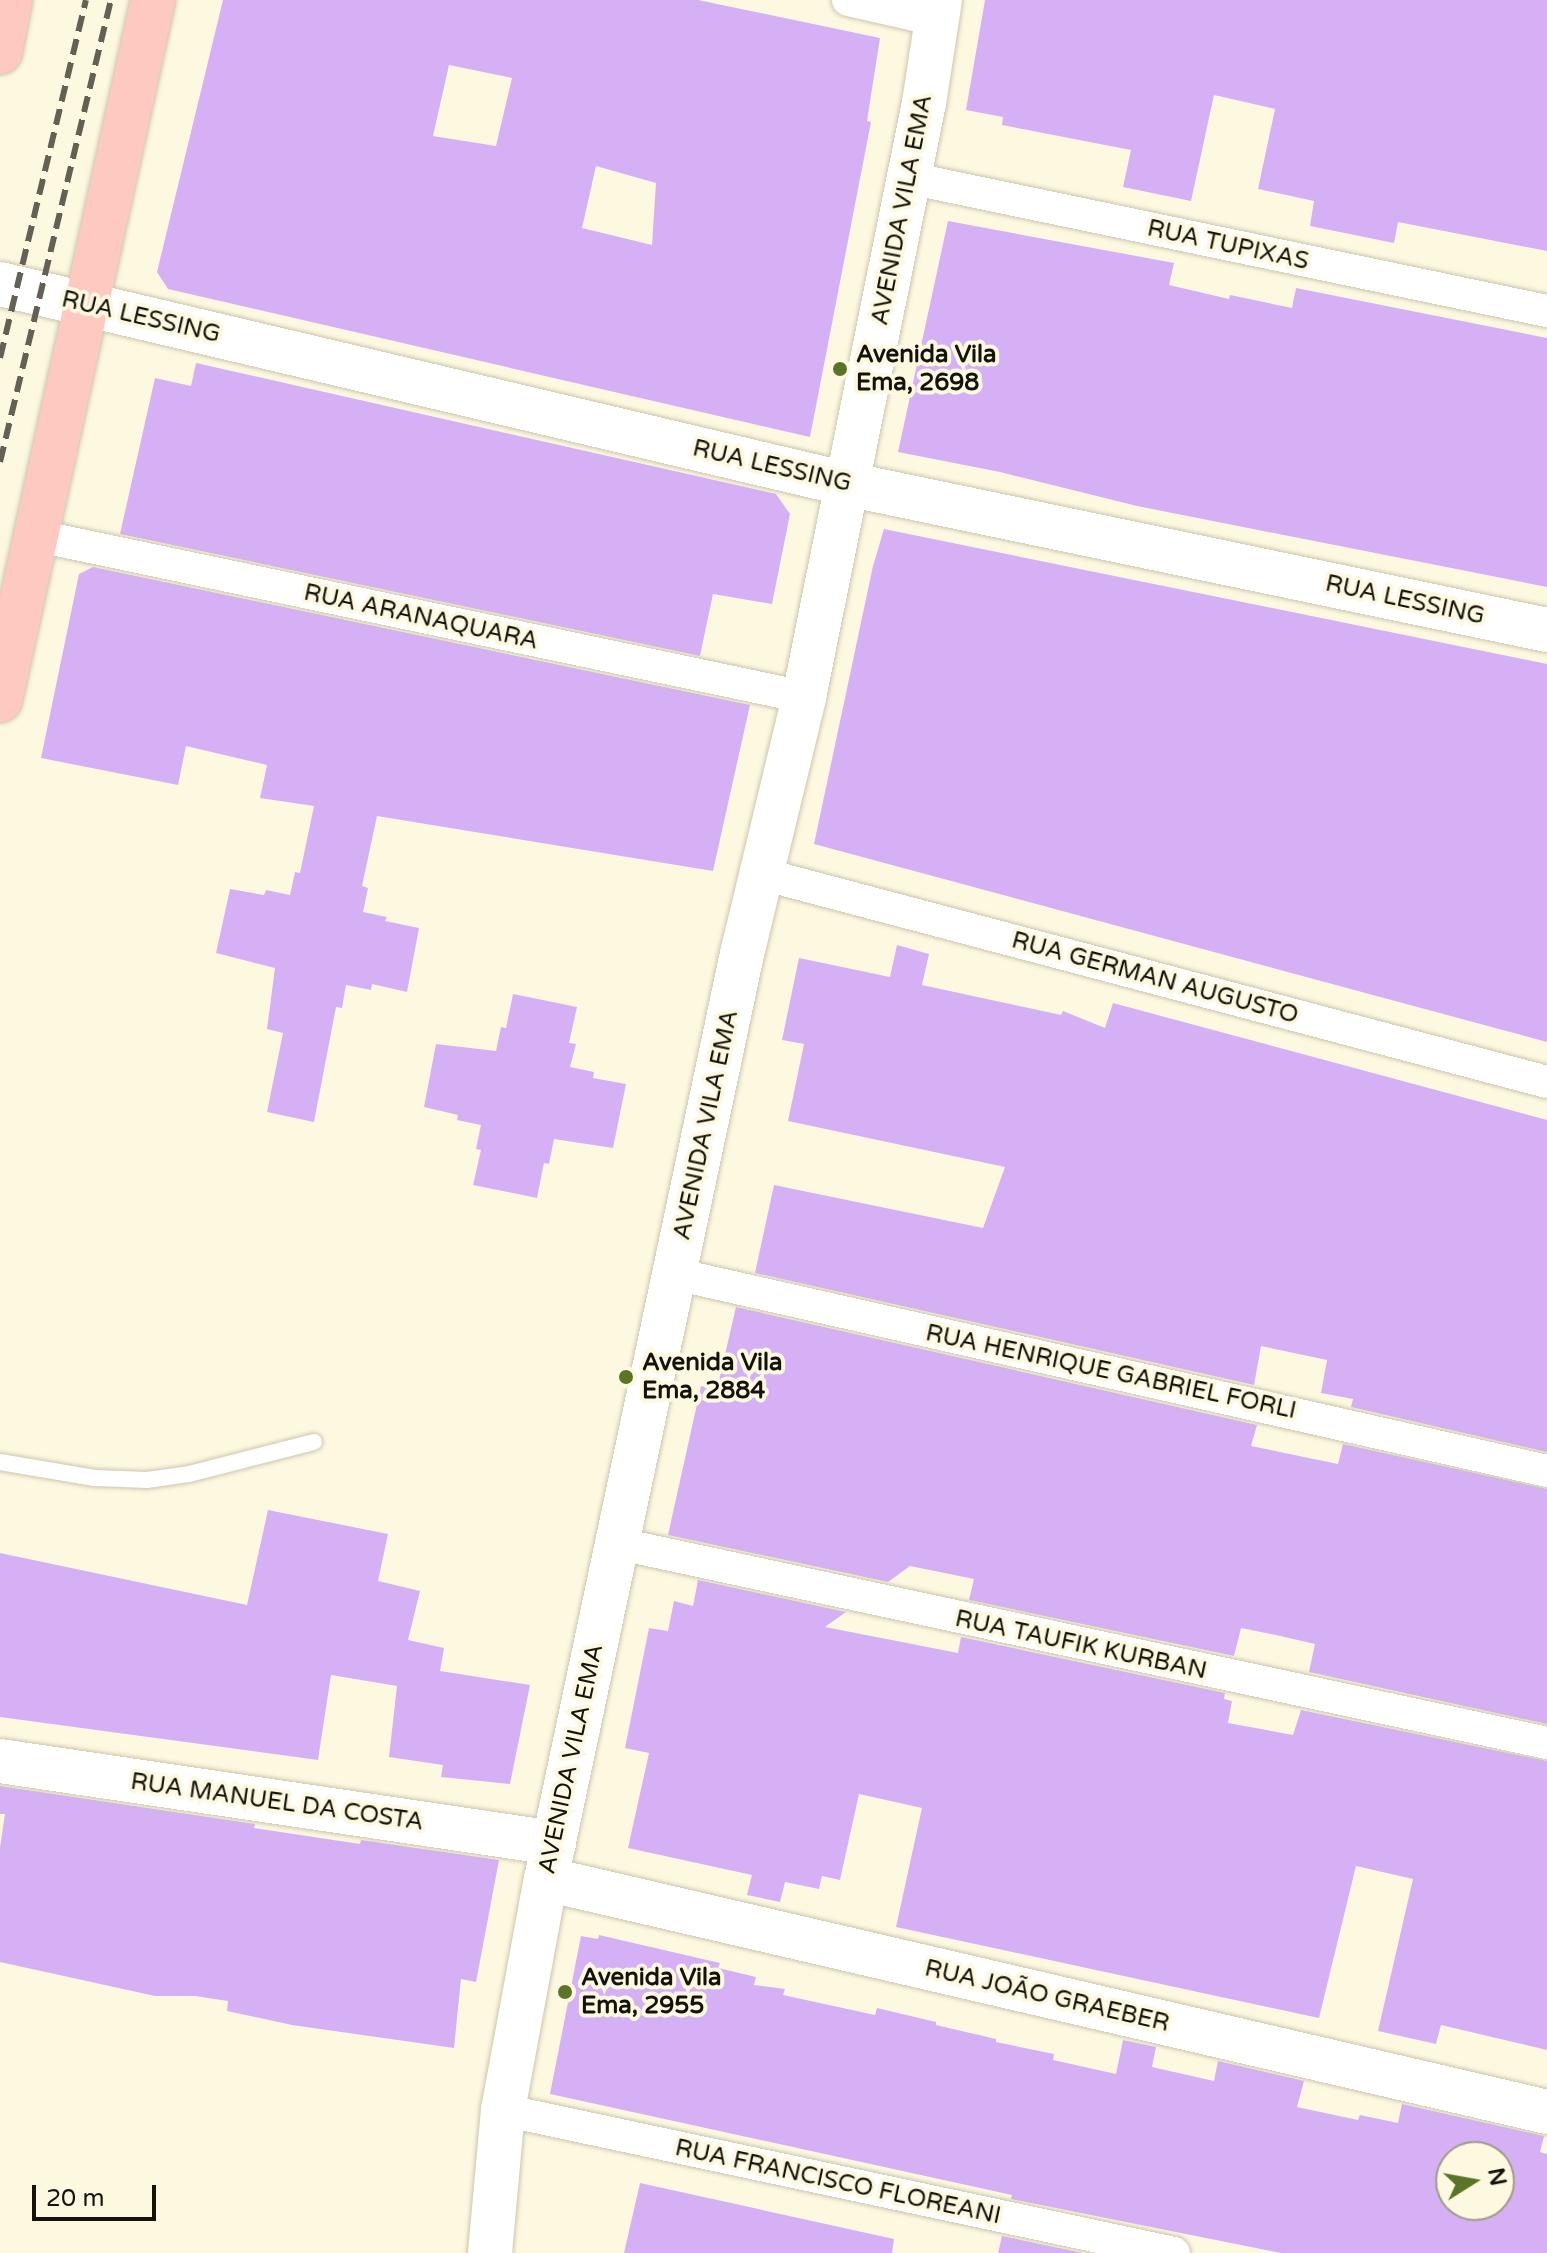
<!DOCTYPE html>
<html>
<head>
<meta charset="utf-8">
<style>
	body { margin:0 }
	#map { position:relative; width:1547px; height:2253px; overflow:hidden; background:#fdf8e0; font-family:"Varela Round",sans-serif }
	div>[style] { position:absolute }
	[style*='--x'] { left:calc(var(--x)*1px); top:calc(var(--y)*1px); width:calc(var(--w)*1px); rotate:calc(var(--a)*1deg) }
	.building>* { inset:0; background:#d5b0f4 }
	.roads { filter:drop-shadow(0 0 2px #cbc6af) drop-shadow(0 0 2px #cbc6af) }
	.lane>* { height:16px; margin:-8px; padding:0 8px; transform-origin:8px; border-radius:8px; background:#fff }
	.street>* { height:32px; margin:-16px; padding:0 16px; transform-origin:16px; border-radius:16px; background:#fff }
	.secondary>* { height:44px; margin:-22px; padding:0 22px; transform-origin:22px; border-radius:22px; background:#fff }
	.primary>* { height:44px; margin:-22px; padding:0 22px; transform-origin:22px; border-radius:22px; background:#fec9c0 }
	.rail>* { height:6px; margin-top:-3px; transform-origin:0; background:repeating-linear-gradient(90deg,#646154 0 16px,transparent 0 24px) }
	.dots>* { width:22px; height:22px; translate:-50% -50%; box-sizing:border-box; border:4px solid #fdf8e0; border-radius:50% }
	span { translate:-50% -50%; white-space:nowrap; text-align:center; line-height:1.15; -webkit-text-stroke:8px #fdf8e0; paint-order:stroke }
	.street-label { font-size:24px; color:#14120b }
	.poi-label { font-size:24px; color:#14120b; font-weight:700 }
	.left { translate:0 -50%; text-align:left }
	.north { position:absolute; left:1435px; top:2141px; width:80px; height:80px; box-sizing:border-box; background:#fdf8e0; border:2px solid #a09c8b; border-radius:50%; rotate:79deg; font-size:22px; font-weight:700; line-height:32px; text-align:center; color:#14120b }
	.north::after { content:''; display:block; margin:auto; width:28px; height:36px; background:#5b7528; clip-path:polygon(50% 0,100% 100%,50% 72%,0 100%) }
	.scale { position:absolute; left:32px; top:2185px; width:124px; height:36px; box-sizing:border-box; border:4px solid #14120b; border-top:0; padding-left:10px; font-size:24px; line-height:28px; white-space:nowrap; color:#14120b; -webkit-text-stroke:6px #fdf8e0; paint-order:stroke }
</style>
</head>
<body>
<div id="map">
	<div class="building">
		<i style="clip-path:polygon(evenodd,223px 0,698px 0,880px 38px,867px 121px,871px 122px,810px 437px,168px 289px,157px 272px,223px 0,449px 65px,512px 78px,496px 146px,433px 136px,449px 65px,223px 0,596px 166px,656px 183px,652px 245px,582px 228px,596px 166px)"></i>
		<i style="clip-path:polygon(985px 0,1547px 0,1547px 251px,1398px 222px,1394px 243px,1310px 226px,1314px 201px,1258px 189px,1275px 109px,1214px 95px,1191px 201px,1123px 187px,1131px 150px,1002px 125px,1003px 117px,966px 110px)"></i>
		<i style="clip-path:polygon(948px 221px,1174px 263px,1169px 285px,1229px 299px,1230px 295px,1292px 308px,1296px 288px,1547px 338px,1547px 587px,1137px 506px,1000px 472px,898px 452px)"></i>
		<i style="clip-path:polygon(196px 363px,776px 494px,790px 514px,772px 604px,713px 594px,700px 656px,120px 534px,155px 378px,191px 386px)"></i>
		<i style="clip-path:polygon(884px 529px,1547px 664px,1547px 1042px,814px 844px,873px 566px)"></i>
		<i style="clip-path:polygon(93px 567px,750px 705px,713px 871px,377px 816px,362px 886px,368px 888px,363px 912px,387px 917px,385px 921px,419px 928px,407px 992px,372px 984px,371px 990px,346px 985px,342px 1008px,336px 1007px,314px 1122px,267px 1112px,283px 1033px,267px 1029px,275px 968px,216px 953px,230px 889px,264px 895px,266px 890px,290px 895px,295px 872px,300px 873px,314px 806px,260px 798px,267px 765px,186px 746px,178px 785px,41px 758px,79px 574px)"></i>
		<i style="clip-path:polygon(897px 945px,929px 954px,922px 985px,1061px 1015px,1063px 1011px,1105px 1028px,1113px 1003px,1547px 1120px,1547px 1452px,1351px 1407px,1353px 1399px,1321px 1393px,1327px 1360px,1261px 1346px,1254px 1385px,755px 1273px,774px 1185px,983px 1228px,1005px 1167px,788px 1121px,804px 1044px,782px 1040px,799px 958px,890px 977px)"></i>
		<i style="clip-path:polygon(513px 994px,577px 1007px,569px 1043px,576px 1044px,570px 1067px,594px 1072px,593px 1078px,626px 1084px,613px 1148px,554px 1139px,549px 1164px,544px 1163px,537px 1198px,473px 1185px,481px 1150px,476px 1149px,481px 1125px,457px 1120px,458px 1115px,424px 1107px,436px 1044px,496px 1051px,501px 1027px,506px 1028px)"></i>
		<i style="clip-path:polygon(736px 1307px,1257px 1425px,1251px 1446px,1338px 1464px,1343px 1444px,1547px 1489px,1547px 1724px,1309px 1672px,1315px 1644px,1276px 1635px,1241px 1628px,1234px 1656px,969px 1600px,974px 1579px,910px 1566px,888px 1582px,668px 1535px,701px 1386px,717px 1389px)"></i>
		<i style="clip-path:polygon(268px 1510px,388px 1534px,378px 1581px,420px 1591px,408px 1640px,444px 1648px,440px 1671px,530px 1685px,510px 1784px,441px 1777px,443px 1765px,389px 1757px,397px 1686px,331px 1675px,318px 1760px,0 1717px,0 1553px,247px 1605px)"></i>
		<i style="clip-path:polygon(698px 1580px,846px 1612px,825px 1627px,958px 1653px,961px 1637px,1225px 1693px,1224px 1699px,1232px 1701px,1228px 1723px,1293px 1735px,1301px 1710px,1547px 1761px,1547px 2050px,1441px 2025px,1436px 2044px,1378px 2031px,1413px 1879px,1356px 1866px,1319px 2018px,896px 1927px,922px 1808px,859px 1794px,840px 1880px,822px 1876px,819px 1889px,785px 1882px,780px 1902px,747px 1895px,752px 1875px,628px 1848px,649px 1753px,625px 1748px,649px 1628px,668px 1631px,674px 1601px,693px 1606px)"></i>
		<i style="clip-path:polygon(0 1786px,255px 1824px,254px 1828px,360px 1844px,361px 1840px,499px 1860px,476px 1982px,461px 1979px,454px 2048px,292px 2025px,227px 2011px,228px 2001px,195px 1996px,155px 1996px,0 1962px,0 1847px,5px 1814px,0 1814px)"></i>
		<i style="clip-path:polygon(evenodd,599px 1935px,720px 1963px,718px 1968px,756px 1977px,754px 1985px,785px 1989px,783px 1995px,875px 2015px,877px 2008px,936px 2022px,936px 2025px,996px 2039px,996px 2042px,1054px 2054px,1053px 2060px,1116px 2074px,1123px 2040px,1156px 2047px,1152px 2067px,1214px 2081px,1218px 2061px,1304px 2081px,1297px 2107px,1358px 2120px,1360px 2115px,1398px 2123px,1402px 2104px,1544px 2136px,1540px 2152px,1547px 2154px,1547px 2253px,1281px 2253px,1011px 2199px,1012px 2195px,550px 2094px,581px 1936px,598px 1939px,599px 1935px,1451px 2157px,1499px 2157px,1499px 2205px,1451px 2205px,1451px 2157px)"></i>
		<i style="clip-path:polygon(640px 2183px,894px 2239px,892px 2253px,624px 2253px)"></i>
		<i style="clip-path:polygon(1002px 2236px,1083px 2253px,998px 2253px)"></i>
	</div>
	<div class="roads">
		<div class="lane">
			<i style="--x:0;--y:1462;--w:96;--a:9.6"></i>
			<i style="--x:95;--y:1478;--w:52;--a:2.2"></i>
			<i style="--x:147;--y:1480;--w:42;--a:-8.1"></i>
			<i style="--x:189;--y:1474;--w:129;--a:-14.4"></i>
		</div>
		<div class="street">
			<i style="--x:848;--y:0;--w:91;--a:12.7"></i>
			<i style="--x:909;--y:178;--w:652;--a:11.78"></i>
			<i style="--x:38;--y:536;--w:783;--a:11.87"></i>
			<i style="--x:762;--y:874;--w:812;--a:14.84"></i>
			<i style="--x:675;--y:1274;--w:894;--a:12.73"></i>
			<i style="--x:615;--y:1543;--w:953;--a:12.11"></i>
			<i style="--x:503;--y:2110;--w:686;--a:12.03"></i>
		</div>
		<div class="secondary">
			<i style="--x:0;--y:284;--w:870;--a:13.29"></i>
			<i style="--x:847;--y:484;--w:715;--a:11.78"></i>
			<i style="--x:0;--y:1761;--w:560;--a:8.42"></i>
			<i style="--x:546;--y:1879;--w:1028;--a:13.1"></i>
			<i style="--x:490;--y:2253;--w:144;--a:-84.8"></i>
			<i style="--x:503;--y:2110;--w:235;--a:-79.5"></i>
			<i style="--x:546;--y:1879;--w:946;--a:-78.04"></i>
			<i style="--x:742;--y:954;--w:264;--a:-76.4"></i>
			<i style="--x:804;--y:697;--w:606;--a:-78.58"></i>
			<i style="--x:924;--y:103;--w:104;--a:-81.2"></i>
		</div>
		<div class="primary">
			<i style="--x:0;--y:52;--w:53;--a:-79.1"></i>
			<i style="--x:0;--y:700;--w:717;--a:-77.67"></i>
		</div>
	</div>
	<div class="rail">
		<i style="--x:0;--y:358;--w:368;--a:-76.5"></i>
		<i style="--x:0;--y:462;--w:475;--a:-76.5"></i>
	</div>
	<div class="dots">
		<i style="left:840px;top:369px;background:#5b7528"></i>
		<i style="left:626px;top:1377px;background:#5b7528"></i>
		<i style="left:565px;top:1992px;background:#5b7528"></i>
	</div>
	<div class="street-label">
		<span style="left:902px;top:210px;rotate:-79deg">AVENIDA VILA EMA</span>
		<span style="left:1228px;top:245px;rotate:12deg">RUA TUPIXAS</span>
		<span style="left:141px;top:317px;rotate:13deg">RUA LESSING</span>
		<span style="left:772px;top:466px;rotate:13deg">RUA LESSING</span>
		<span style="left:1405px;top:600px;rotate:12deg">RUA LESSING</span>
		<span style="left:421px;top:617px;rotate:12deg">RUA ARANAQUARA</span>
		<span style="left:1155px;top:978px;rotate:15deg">RUA GERMAN AUGUSTO</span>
		<span style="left:706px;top:1125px;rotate:-78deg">AVENIDA VILA EMA</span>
		<span style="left:1111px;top:1372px;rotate:12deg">RUA HENRIQUE GABRIEL FORLI</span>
		<span style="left:1081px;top:1645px;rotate:12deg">RUA TAUFIK KURBAN</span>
		<span style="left:571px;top:1759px;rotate:-78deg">AVENIDA VILA EMA</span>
		<span style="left:277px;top:1802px;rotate:8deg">RUA MANUEL DA COSTA</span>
		<span style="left:1047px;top:1996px;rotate:13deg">RUA JOÃO GRAEBER</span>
		<span style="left:838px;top:2182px;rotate:12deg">RUA FRANCISCO FLOREANI</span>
	</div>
	<div class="poi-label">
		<span class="left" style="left:856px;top:369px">Avenida Vila<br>Ema, 2698</span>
		<span class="left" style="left:642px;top:1377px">Avenida Vila<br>Ema, 2884</span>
		<span class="left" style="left:581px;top:1992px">Avenida Vila<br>Ema, 2955</span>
	</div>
	<div class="north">N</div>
	<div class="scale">20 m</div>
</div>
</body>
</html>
